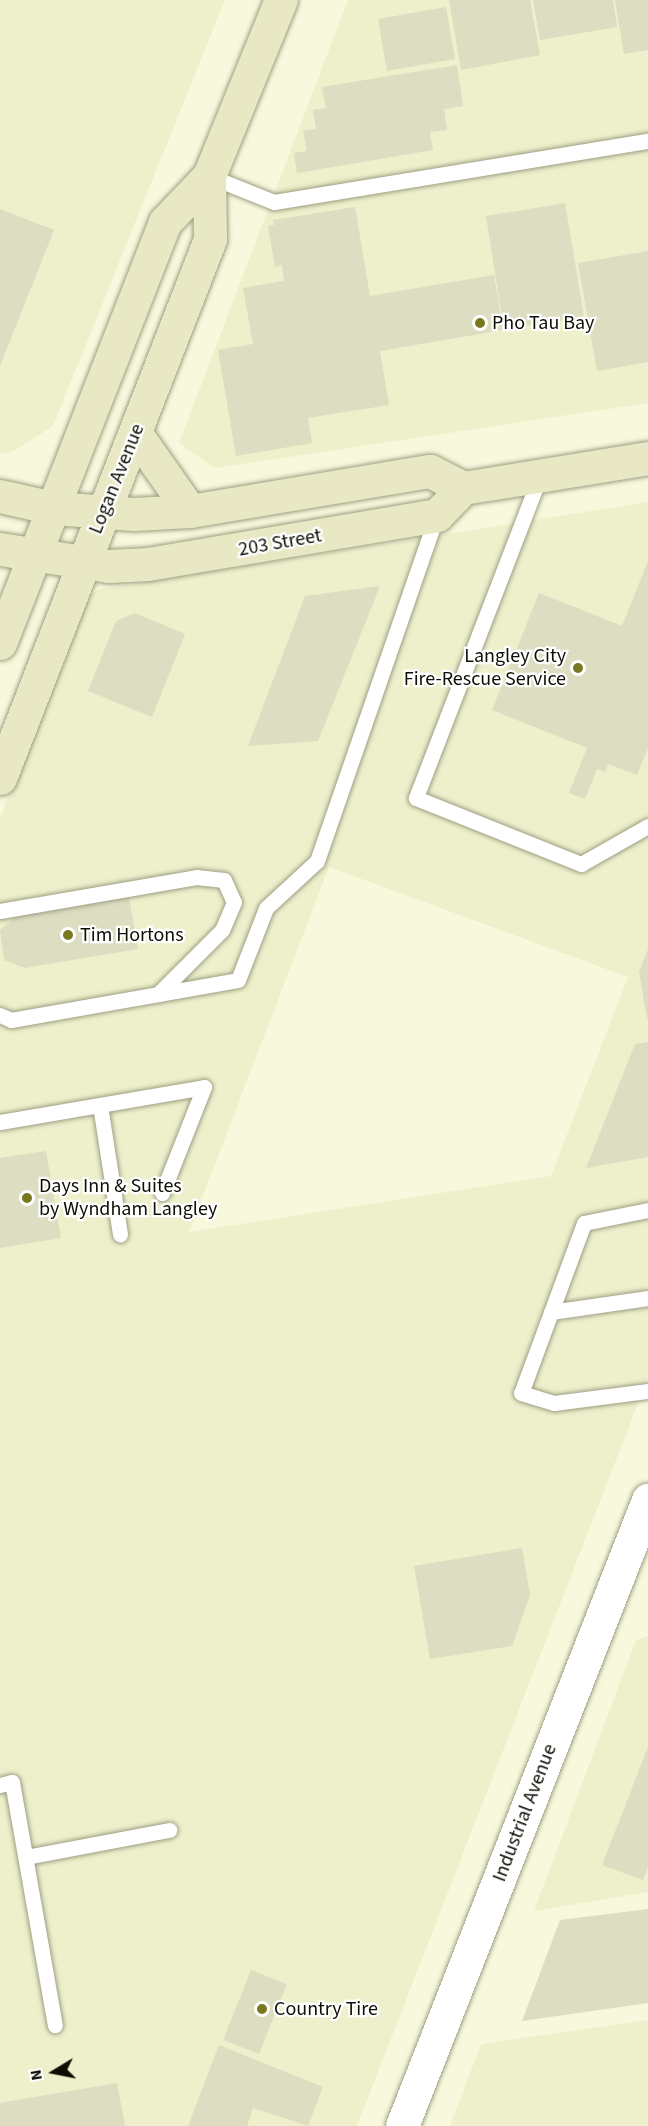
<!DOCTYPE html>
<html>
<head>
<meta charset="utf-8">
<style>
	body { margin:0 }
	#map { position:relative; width:648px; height:2126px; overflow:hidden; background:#f8f9dc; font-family:"Source Sans 3",sans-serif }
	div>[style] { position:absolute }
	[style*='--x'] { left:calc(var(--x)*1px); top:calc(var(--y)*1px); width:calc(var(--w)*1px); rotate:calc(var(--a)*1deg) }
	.built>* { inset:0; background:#eeefcb }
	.building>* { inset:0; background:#dcddc1 }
	.roads { filter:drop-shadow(0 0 2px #9e9f84) drop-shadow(0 0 2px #9e9f84) }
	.service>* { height:15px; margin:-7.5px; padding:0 7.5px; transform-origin:7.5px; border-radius:7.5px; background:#fff }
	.tertiary>* { height:33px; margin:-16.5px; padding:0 16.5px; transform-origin:16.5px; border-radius:16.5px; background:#fff }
	.secondary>* { height:33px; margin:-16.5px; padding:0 16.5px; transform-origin:16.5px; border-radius:16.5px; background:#e8e8c4 }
	.dots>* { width:16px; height:16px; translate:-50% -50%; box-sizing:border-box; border:3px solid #fff; border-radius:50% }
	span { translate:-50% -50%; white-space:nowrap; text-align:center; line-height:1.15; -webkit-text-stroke:4.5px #fff; paint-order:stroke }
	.poi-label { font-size:20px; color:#0d0d04 }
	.left { translate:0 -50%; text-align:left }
	.right { translate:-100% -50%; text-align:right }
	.street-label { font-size:20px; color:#0d0d04 }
	.north { position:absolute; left:24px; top:2042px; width:60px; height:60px; -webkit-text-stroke:4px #fff; paint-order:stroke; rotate:260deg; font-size:16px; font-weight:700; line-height:24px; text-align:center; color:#0d0d04 }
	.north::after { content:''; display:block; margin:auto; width:21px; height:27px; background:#0d0d04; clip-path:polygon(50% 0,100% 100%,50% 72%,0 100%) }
</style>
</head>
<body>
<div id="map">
	<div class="built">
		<i style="clip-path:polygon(0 0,225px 0,53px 426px,14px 451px,0 454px)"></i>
		<i style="clip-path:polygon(348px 0,648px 0,648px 403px,215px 468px,179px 443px)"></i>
		<i style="clip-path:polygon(evenodd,648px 502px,648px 1378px,357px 2126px,0 2126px,0 818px,83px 605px,88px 596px,100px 589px,648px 502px,329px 867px,628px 977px,551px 1176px,189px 1232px,329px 867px)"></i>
		<i style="clip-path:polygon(648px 1636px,648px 1892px,534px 1911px,636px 1640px)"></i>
		<i style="clip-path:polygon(648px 2020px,648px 2126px,450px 2126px,481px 2044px)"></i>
	</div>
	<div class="building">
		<i style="clip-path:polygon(449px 0,530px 0,540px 55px,461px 70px)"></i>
		<i style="clip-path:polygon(533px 0,613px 0,617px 27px,540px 40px)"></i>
		<i style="clip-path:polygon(615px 0,648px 0,648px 50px,624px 54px)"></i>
		<i style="clip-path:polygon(446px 7px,455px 59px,387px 71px,378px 19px)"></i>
		<i style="clip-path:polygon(457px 65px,463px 106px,444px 109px,447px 130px,430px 132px,433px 150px,297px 173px,294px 153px,307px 151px,303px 131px,316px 129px,313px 110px,326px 108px,322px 87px)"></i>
		<i style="clip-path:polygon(565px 203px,584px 317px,504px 330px,486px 216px)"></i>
		<i style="clip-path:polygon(355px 207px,370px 296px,494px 275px,503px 330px,380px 351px,389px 405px,308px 418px,312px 443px,236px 456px,218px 350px,253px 344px,243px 288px,284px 281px,282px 265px,275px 267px,268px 226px,274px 225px,273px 220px)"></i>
		<i style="clip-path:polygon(0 209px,54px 230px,0 366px)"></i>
		<i style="clip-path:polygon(648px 251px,648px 362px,597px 371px,578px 263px)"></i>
		<i style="clip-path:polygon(648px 561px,648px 748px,637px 775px,608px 764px,605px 772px,597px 769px,585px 799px,569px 793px,587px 748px,492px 710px,539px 593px,622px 626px)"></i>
		<i style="clip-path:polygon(380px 586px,318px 741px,248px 746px,305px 596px)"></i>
		<i style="clip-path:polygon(135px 613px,185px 634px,152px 717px,88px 691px,116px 621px)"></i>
		<i style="clip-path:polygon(129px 897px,138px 949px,25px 968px,4px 960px,0 930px,20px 914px)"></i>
		<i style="clip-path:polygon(648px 949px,648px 1019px,647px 1019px,639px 972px)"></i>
		<i style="clip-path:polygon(648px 1042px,648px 1157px,586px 1168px,635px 1044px)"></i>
		<i style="clip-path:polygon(46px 1151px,61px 1238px,0 1248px,0 1158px)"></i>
		<i style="clip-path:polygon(522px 1548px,530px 1595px,512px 1646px,430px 1659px,414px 1566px)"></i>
		<i style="clip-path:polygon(648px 1747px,648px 1867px,643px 1880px,602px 1865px)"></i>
		<i style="clip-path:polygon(648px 1909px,648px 2003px,522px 2021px,560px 1920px)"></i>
		<i style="clip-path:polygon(251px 1970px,287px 1984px,259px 2054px,223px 2040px)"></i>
		<i style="clip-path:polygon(219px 2045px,323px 2087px,308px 2126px,253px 2108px,247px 2126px,188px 2126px)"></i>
		<i style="clip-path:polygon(117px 2083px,125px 2126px,0 2126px,0 2103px)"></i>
	</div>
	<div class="roads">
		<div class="service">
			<i style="--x:209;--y:176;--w:70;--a:21.8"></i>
			<i style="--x:274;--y:202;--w:379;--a:-9.3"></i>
			<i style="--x:540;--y:476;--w:345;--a:111.1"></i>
			<i style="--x:416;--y:798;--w:178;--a:21.8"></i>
			<i style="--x:581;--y:864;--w:77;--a:-29.6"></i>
			<i style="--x:0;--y:911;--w:199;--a:-9.8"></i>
			<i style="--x:196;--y:877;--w:28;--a:6"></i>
			<i style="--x:224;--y:880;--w:24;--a:66"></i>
			<i style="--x:234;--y:902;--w:30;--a:113"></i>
			<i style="--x:222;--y:930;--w:91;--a:135"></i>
			<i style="--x:0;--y:1015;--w:12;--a:24"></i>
			<i style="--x:11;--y:1020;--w:230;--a:-10"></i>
			<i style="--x:238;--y:980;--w:77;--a:-68.7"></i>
			<i style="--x:266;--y:908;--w:69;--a:-42.7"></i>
			<i style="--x:317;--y:861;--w:366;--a:-70.9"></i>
			<i style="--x:100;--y:1105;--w:131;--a:81.2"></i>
			<i style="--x:0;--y:1122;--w:207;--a:-9.7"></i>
			<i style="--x:204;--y:1087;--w:114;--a:111.6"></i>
			<i style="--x:648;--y:1210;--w:65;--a:168.5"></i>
			<i style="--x:584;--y:1223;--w:181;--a:110.3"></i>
			<i style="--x:521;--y:1393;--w:34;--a:17"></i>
			<i style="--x:554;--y:1403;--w:95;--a:-7.3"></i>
			<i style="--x:551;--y:1312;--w:98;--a:-8.2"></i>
			<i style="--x:0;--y:1785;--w:12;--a:-14"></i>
			<i style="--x:12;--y:1782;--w:247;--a:80"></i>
			<i style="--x:26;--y:1857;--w:146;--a:-10.7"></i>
		</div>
		<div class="tertiary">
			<i style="--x:402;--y:2126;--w:673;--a:-68.55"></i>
		</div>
		<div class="secondary">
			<i style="--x:136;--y:434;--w:94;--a:55"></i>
			<i style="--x:0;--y:496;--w:54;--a:12.8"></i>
			<i style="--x:53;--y:508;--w:81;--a:4.2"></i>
			<i style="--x:134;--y:514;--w:56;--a:-3.1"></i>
			<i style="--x:190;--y:511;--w:243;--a:-9.5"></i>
			<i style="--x:430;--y:471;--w:37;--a:27"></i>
			<i style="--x:463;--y:488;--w:187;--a:-9.2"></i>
			<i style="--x:0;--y:549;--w:110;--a:8.9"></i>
			<i style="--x:109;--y:566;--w:39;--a:-3"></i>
			<i style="--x:148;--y:564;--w:293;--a:-9.6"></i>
			<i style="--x:437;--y:515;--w:37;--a:-46"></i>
			<i style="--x:0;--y:643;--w:452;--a:-68.6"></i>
			<i style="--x:165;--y:222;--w:64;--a:-46.3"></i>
			<i style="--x:209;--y:176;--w:190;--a:-67.8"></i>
			<i style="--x:0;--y:778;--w:578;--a:-68.71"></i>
			<i style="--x:210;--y:239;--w:63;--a:-90.9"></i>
		</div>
	</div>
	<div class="dots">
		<i style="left:480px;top:323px;background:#78781e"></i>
		<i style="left:578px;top:668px;background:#78781e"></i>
		<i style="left:68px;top:935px;background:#78781e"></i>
		<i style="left:27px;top:1198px;background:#78781e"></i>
		<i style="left:262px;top:2009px;background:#78781e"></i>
	</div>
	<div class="poi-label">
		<span class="left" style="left:492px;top:323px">Pho Tau Bay</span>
		<span class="right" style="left:566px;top:668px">Langley City<br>Fire-Rescue Service</span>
		<span class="left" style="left:80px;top:935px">Tim Hortons</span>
		<span class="left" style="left:39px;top:1198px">Days Inn &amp; Suites<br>by Wyndham Langley</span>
		<span class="left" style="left:274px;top:2009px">Country Tire</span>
	</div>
	<div class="street-label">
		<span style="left:117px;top:479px;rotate:-68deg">Logan Avenue</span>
		<span style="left:280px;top:543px;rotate:-10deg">203 Street</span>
		<span style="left:525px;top:1813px;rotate:-69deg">Industrial Avenue</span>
	</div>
	<div class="north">N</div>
</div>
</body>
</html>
